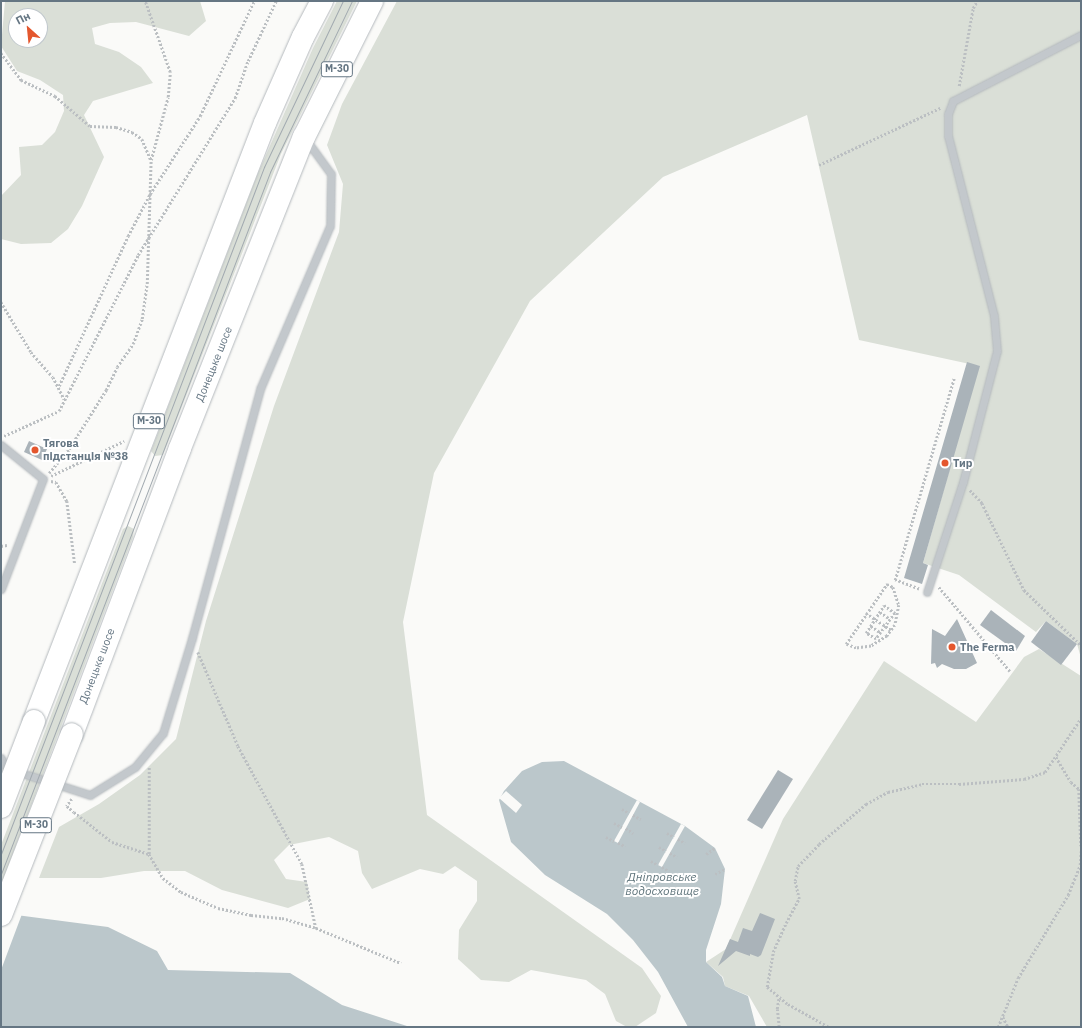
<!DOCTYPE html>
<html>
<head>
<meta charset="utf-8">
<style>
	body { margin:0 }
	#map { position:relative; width:1082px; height:1028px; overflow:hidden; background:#fafaf8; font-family:"IBM Plex Sans",sans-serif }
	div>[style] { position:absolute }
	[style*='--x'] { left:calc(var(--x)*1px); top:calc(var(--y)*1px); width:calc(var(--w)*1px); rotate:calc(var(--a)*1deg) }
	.green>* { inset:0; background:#dadfd7 }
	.water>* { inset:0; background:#bbc7cb }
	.pier>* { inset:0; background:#fafaf8 }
	.building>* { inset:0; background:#aab3b9 }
	.path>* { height:2.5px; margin-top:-1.25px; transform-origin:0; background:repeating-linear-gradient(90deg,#bbbfc2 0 2px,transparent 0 4px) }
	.roads { filter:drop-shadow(0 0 1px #b4b9bd) drop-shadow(0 0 1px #b4b9bd) }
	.service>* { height:7px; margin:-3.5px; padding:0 3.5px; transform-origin:3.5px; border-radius:3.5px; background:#c3c8cc }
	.trunk>* { height:22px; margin:-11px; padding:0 11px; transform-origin:11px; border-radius:11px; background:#fff }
	.tram>* { height:1px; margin:-0.5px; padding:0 0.5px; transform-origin:0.5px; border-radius:0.5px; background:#a2aab0 }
	.bridges { filter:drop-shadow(0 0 1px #b4b9bd) drop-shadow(0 0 1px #b4b9bd) }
	.trunk-bridge>* { height:22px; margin:-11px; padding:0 11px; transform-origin:11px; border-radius:11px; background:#fff }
	.dots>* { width:11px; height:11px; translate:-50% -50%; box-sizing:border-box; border:2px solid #fff; border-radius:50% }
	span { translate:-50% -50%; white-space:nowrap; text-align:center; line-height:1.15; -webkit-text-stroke:4px #fff; paint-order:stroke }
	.shield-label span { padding:1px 3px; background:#fff; border:1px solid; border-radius:3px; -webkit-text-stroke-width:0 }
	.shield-label { font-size:10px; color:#657683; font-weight:700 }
	.street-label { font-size:11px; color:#657683 }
	.poi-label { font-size:11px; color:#657683; font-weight:700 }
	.left { translate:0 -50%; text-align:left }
	.water-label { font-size:12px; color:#60757c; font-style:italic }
	.frame { position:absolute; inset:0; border:2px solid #657683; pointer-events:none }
	.north { position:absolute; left:8px; top:8px; width:40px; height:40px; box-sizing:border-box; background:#fff; border:1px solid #c1c8cd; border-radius:50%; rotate:333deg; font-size:11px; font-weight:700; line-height:16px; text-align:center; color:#657683 }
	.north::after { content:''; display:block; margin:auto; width:14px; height:18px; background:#e4572e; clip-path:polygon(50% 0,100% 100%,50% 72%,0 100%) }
</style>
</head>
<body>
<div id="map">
	<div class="green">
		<i style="clip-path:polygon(evenodd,5px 1px,200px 1px,206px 21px,189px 36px,136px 22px,110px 23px,92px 28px,95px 44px,119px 52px,141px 67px,153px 83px,93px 101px,84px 115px,104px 157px,82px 206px,68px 229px,51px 243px,21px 244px,1px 239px,1px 196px,21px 175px,19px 147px,42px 145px,55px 132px,64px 111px,63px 95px,40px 80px,17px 71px,1px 46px,5px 1px,16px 16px,40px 16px,40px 40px,16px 40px,16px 16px)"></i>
		<i style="clip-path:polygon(337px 1px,357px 1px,281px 154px,163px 455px,155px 456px,151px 451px,258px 173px,313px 48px)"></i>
		<i style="clip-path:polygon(397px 1px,1081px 1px,1081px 658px,1077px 644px,1046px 621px,1036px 632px,959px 575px,923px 563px,979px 366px,859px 340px,807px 115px,663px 177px,530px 301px,434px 473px,403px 622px,427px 815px,642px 968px,661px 996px,656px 1013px,635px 1027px,627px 1027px,616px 1021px,605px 994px,586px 980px,531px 970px,509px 982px,481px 980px,458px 959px,459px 930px,477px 901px,477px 881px,455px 866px,443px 874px,420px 869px,372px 889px,362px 873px,358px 851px,329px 837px,289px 845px,274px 860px,286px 879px,307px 882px,310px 899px,288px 908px,222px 890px,185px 871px,144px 871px,101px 878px,39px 878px,59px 827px,99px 804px,140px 775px,176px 739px,206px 621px,274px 406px,339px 232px,343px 184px,327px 145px,342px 104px)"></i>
		<i style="clip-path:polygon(128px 526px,134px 529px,133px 537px,1px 885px,1px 845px,123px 529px)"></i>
		<i style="clip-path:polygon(1039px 649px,1081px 676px,1081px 1027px,767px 1027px,749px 996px,725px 986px,723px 977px,706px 962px,726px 949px,783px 819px,884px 661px,976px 722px,1024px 657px)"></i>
	</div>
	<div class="water">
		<i style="clip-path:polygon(564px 761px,685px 826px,715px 848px,725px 869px,721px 904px,706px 950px,706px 962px,722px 977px,725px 986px,748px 996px,756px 1027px,688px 1027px,658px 972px,633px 940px,607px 914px,545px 875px,511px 842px,499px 800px,504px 791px,522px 771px,542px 762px)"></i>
		<i style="clip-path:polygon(1px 913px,108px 927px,157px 951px,168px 970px,290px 973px,342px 1005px,410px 1027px,1px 1027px)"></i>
	</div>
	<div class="pier">
		<i style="clip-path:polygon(506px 791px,522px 805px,516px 813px,499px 798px)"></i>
		<i style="clip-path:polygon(637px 800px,640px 802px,618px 843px,614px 841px)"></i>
		<i style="clip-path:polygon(681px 824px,685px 826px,662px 867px,658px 865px)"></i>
		<i style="clip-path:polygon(1px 911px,22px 914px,1px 970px)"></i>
	</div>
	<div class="building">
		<i style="clip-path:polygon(967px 362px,980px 366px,923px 563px,928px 565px,922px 584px,904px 578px)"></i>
		<i style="clip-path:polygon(29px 441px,47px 449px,42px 460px,24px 452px)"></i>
		<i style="clip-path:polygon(991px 610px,1025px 636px,1016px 651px,980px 625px)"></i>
		<i style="clip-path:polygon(957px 619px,977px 663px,966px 669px,954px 669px,942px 664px,937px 668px,935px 663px,931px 664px,932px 629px,945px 636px)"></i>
		<i style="clip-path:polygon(1046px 621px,1077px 644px,1061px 665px,1031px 642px)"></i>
		<i style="clip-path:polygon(778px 770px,793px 779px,762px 829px,747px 820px)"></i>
		<i style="clip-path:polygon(760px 913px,775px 919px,761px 955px,758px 957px,750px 954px,750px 956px,736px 951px,718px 966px,730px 939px,738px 942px,743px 928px,752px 931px)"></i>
	</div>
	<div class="path">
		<i style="--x:1;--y:53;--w:34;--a:53"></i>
		<i style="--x:21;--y:80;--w:38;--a:25"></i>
		<i style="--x:55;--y:96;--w:46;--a:40.6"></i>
		<i style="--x:90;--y:126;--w:26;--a:2"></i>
		<i style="--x:116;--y:127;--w:17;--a:17"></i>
		<i style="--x:132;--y:132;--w:12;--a:35"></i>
		<i style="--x:142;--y:139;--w:23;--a:67"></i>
		<i style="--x:959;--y:86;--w:79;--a:-79.8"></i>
		<i style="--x:973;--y:8;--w:8;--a:-60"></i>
		<i style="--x:819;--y:165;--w:134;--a:-25.2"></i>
		<i style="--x:1;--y:302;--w:58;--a:59"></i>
		<i style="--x:31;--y:352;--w:33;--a:49"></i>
		<i style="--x:53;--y:377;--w:25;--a:63"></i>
		<i style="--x:59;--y:386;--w:165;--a:-65.3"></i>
		<i style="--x:128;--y:236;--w:47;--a:-62.4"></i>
		<i style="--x:150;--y:194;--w:93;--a:-57.3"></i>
		<i style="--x:200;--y:116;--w:127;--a:-64.8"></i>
		<i style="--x:4;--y:436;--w:60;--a:-24.4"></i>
		<i style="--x:59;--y:411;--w:175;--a:-63.1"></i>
		<i style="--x:138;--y:255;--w:185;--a:-58.3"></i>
		<i style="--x:235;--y:98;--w:39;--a:-71"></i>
		<i style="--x:248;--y:61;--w:66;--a:-65"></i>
		<i style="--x:49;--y:473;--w:31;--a:-50"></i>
		<i style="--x:69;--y:449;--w:70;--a:-57.9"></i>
		<i style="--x:106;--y:390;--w:25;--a:-64"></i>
		<i style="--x:117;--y:367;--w:28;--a:-55"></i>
		<i style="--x:133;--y:344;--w:27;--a:-70"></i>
		<i style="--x:142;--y:319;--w:35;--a:-82"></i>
		<i style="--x:147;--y:284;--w:124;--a:-88.2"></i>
		<i style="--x:151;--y:160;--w:65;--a:-74.9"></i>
		<i style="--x:168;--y:97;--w:25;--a:-85"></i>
		<i style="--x:170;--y:72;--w:75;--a:-109.4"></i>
		<i style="--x:51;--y:476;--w:81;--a:-25.6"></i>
		<i style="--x:51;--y:481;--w:5;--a:11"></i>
		<i style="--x:56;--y:482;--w:22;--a:60"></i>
		<i style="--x:67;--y:501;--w:64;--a:82.9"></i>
		<i style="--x:970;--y:490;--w:18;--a:47"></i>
		<i style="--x:982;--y:503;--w:97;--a:64.2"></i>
		<i style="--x:1024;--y:590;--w:79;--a:44"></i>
		<i style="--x:1;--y:546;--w:6;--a:-9"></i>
		<i style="--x:887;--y:584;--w:7;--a:27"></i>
		<i style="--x:893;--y:587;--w:19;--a:72"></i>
		<i style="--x:899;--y:605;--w:20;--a:101"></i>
		<i style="--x:895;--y:625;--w:14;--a:126"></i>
		<i style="--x:887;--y:636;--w:19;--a:148"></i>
		<i style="--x:871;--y:646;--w:15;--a:172"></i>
		<i style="--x:856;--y:648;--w:11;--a:-158"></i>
		<i style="--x:846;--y:644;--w:73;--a:-55.7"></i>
		<i style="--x:939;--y:587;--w:110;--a:49.8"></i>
		<i style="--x:919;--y:589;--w:26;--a:-159"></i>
		<i style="--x:895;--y:580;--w:210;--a:-73.7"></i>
		<i style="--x:884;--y:605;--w:14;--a:36"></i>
		<i style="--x:895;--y:613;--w:32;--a:126"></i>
		<i style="--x:876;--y:639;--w:12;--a:-149"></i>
		<i style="--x:866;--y:633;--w:33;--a:-57"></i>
		<i style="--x:880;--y:612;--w:12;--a:35"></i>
		<i style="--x:866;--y:613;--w:30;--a:34"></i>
		<i style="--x:871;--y:626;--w:12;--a:35"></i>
		<i style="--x:198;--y:652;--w:102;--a:66.9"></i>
		<i style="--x:238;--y:746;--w:134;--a:61.5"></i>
		<i style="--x:302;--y:864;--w:66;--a:77.7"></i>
		<i style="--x:1056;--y:757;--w:29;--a:59"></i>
		<i style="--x:1071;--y:782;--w:11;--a:41"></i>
		<i style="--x:1079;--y:789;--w:57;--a:88"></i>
		<i style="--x:72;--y:799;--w:9;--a:126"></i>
		<i style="--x:67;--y:806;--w:9;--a:41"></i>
		<i style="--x:74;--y:812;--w:48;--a:38.3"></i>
		<i style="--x:112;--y:842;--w:39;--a:18"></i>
		<i style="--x:149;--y:854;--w:28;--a:60"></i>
		<i style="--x:163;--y:878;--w:23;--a:38"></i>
		<i style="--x:181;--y:892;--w:40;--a:23.4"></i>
		<i style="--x:218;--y:908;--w:34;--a:12"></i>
		<i style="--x:251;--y:915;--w:31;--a:6"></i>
		<i style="--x:282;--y:918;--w:35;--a:16"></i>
		<i style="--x:316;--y:928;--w:92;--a:22.4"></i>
		<i style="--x:622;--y:809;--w:8;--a:30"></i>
		<i style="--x:633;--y:815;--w:9;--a:27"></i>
		<i style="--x:614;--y:823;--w:9;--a:27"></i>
		<i style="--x:626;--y:828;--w:9;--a:36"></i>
		<i style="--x:667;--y:833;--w:8;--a:30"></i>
		<i style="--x:606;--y:837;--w:9;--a:27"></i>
		<i style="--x:678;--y:839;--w:8;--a:30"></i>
		<i style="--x:618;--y:843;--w:8;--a:23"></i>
		<i style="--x:659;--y:847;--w:8;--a:30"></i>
		<i style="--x:670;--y:853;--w:8;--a:30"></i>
		<i style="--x:149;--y:854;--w:88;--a:-90"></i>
		<i style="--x:706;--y:854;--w:11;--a:-34"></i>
		<i style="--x:651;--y:861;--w:8;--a:30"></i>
		<i style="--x:662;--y:867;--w:8;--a:30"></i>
		<i style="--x:715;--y:874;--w:11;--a:-27"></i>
		<i style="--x:1003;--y:1017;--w:11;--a:63"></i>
		<i style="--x:779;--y:1027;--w:18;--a:-96"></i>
		<i style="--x:777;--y:1009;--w:12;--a:-81"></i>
		<i style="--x:828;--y:1027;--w:47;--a:-150.7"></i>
		<i style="--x:787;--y:1004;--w:26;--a:-140"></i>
		<i style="--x:767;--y:987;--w:36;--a:-80"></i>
		<i style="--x:773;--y:952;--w:32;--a:-66"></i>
		<i style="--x:786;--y:923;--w:27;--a:-62"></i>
		<i style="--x:799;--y:899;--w:18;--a:-103"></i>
		<i style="--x:795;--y:881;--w:15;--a:-79"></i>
		<i style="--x:798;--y:866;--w:30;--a:-46"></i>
		<i style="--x:819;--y:844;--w:62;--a:-40.4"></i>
		<i style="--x:866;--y:804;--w:25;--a:-29"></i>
		<i style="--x:888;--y:792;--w:35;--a:-13"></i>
		<i style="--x:922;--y:784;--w:37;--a:0"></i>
		<i style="--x:959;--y:784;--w:65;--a:-4.4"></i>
		<i style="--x:1024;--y:779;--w:22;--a:-18"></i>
		<i style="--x:1045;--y:772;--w:65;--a:-56.3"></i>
		<i style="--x:998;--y:1027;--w:53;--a:-67.8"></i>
		<i style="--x:1018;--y:978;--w:97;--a:-58.9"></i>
		<i style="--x:1068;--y:895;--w:32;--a:-68"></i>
		<i style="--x:1080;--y:865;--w:14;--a:-86"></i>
	</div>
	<div class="roads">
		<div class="service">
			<i style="--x:1;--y:445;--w:54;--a:39"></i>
			<i style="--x:43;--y:479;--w:118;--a:110.9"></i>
			<i style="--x:927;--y:592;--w:116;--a:-71.9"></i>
			<i style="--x:963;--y:482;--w:135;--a:-75.5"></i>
			<i style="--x:997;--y:351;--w:35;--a:-95"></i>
			<i style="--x:994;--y:316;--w:186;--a:-104.3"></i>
			<i style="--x:948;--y:136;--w:22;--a:-90"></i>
			<i style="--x:948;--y:114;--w:14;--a:-69"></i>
			<i style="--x:953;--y:101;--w:144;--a:-27.3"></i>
			<i style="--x:1;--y:758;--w:11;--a:63"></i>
			<i style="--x:6;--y:768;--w:88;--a:17.8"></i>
			<i style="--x:90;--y:795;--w:53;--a:-31.9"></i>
			<i style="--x:135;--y:767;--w:44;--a:-50.5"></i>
			<i style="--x:163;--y:733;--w:99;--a:-73"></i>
			<i style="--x:192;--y:638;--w:258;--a:-74.7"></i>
			<i style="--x:260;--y:389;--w:177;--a:-66.8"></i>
			<i style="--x:330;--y:226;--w:52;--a:-88.9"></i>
			<i style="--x:331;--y:174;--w:41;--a:-126"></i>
		</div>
		<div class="trunk">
			<i style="--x:34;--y:721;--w:641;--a:-68.88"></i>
			<i style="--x:265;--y:123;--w:94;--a:-66.2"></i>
			<i style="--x:303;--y:37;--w:41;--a:-62.2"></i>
			<i style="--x:72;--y:734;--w:306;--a:-69.3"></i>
			<i style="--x:180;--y:448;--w:335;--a:-68.3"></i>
			<i style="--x:304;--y:137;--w:152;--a:-63.4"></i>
		</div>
	</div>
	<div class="tram">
		<i style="--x:1;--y:854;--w:736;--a:-69.05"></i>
		<i style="--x:264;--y:167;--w:184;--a:-64.6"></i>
		<i style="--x:1;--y:874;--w:752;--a:-69.03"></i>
		<i style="--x:270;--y:172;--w:190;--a:-64.4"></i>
	</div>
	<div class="bridges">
		<div class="trunk-bridge">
			<i style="--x:1;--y:807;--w:92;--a:-69"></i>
			<i style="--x:1;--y:915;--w:194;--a:-68.6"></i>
		</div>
	</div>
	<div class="dots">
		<i style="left:35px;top:450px;background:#e4572e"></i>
		<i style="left:945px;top:463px;background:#e4572e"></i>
		<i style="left:952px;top:647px;background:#e4572e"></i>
	</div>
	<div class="shield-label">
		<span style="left:337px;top:69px">М-30</span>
		<span style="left:149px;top:421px">М-30</span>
		<span style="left:36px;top:825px">М-30</span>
	</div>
	<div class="street-label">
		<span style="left:214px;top:364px;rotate:-68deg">Донецьке шосе</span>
		<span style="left:97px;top:666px;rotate:-69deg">Донецьке шосе</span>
	</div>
	<div class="poi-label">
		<span class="left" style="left:43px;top:450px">Тягова<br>пiдстанцiя №38</span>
		<span class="left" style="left:953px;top:463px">Тир</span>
		<span class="left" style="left:960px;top:647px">The Ferma</span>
	</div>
	<div class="water-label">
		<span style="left:662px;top:884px">Дніпровське<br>водосховище</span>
	</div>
	<div class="frame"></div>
	<div class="north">Пн</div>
</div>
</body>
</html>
